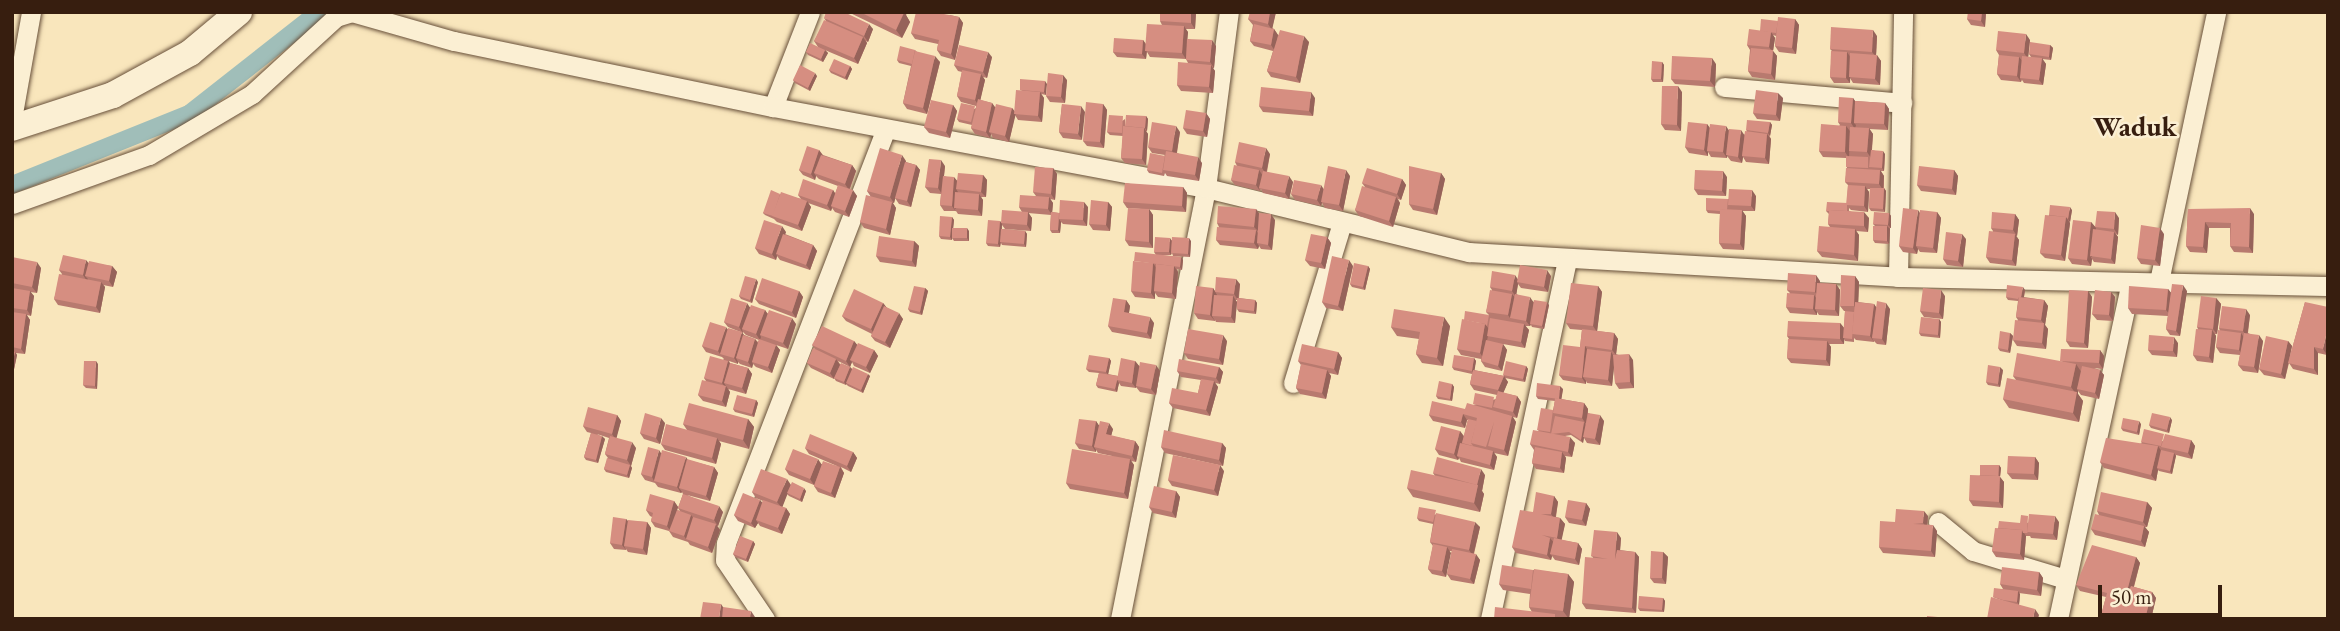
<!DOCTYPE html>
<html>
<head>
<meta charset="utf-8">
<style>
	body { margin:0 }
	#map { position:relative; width:2340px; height:631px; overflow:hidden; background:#f9e6bc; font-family:"EB Garamond",serif }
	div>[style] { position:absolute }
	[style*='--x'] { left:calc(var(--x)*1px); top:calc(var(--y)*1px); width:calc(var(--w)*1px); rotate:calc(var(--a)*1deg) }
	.canal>* { height:18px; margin:-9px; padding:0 9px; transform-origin:9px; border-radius:9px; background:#a0beb9 }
	.roads { filter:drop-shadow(0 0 2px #68503a) drop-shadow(0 0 2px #68503a) }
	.street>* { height:19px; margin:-9.5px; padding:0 9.5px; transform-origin:9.5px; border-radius:9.5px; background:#fbefd3 }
	.secondary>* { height:26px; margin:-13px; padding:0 13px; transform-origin:13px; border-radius:13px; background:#fbefd3 }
	.wall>* { inset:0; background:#b87a6f }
	.shaded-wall>* { inset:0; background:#96635a }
	.building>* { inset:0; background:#d68e81 }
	span { translate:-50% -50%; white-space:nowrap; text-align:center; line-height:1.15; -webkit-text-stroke:5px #fbefd3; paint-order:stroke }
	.quarter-label { font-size:28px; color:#371e0f; font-weight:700 }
	.frame { position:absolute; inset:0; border:14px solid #371e0f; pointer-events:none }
	.scale { position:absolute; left:2098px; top:585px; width:124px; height:32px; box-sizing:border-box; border:4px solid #371e0f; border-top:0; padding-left:9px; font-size:21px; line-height:24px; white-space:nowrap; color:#371e0f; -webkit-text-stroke:5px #fbefd3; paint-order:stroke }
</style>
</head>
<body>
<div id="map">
	<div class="canal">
		<i style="--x:12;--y:185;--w:191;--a:-21.9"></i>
		<i style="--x:189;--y:114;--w:165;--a:-38.1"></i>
	</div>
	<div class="roads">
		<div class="street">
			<i style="--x:1724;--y:87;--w:179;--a:5.1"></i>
			<i style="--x:773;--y:107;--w:102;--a:-68.7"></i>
			<i style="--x:12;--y:119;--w:109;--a:-79.9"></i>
			<i style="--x:12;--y:204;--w:145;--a:-19.7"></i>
			<i style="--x:149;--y:155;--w:120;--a:-30.6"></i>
			<i style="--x:252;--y:94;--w:114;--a:-42.5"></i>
			<i style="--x:336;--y:17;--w:17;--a:-17"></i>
			<i style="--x:352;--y:12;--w:106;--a:15.9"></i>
			<i style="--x:454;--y:41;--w:326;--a:11.7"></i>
			<i style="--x:773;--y:107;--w:441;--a:10.6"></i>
			<i style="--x:1206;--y:188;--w:271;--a:13.7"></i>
			<i style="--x:1469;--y:252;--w:430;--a:3.3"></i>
			<i style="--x:1898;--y:277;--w:430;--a:1.2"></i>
			<i style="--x:1898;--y:277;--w:265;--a:-88.9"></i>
			<i style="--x:2158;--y:286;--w:280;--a:-78"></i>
			<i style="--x:1293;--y:383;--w:167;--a:-73"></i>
			<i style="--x:1938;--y:522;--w:45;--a:39.6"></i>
			<i style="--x:1973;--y:551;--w:97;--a:16.8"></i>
			<i style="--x:765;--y:619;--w:71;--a:-124.1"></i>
			<i style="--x:725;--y:560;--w:17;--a:-87"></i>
			<i style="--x:726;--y:543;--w:442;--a:-68.9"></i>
			<i style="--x:1120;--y:619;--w:439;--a:-78.7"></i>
			<i style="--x:1206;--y:188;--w:177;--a:-82.6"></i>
			<i style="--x:1490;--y:619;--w:368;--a:-77.9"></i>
			<i style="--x:2058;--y:619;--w:342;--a:-77.8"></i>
		</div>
		<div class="secondary">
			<i style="--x:12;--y:128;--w:106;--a:-18.1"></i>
			<i style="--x:113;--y:95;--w:88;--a:-28.6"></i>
			<i style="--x:190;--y:53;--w:64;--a:-39.9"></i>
		</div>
	</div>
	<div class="wall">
		<i style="clip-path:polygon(848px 12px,907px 12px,906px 15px,910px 22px,902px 38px)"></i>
		<i style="clip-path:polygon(1196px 12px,1195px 29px,1185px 29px,1188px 32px,1187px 39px,1216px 46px,1214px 68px,1213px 68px,1215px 71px,1213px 93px,1181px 91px,1177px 85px,1188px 63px,1186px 59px,1150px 57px,1147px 52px,1146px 59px,1117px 57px,1113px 52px,1143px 40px,1146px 44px,1162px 25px,1160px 21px)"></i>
		<i style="clip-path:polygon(1276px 12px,1272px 28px,1274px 29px,1278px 35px,1309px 42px,1300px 83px,1271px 77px,1267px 71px,1273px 51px,1254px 46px,1250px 41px,1253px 25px,1248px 19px)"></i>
		<i style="clip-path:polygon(1986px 12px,1985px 27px,1971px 25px,1967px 19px)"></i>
		<i style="clip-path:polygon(950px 15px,959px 17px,963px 23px,955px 60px,941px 56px,937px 50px,938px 44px,915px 39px,911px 33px)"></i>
		<i style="clip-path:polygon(824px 18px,873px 29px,868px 42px,866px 41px,867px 43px,858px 64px,820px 48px,825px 50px,828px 53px,823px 62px,808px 55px,806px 52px,818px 47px,814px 41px,826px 21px)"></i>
		<i style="clip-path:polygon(1795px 19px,1799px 25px,1796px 54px,1779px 52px,1775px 46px,1776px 36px,1773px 35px,1775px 38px,1773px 51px,1777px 56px,1775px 80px,1752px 77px,1748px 71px,1750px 50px,1747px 45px,1760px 31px,1778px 21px)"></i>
		<i style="clip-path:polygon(1877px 36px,1876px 55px,1881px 61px,1880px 85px,1853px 83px,1850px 78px,1850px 83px,1834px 83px,1830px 77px,1832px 51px,1830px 49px)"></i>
		<i style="clip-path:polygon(2030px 40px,2028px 57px,2031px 57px,2029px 54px,2050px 45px,2053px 48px,2051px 60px,2042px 59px,2046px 64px,2043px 85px,2024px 83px,2022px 80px,2021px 82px,2001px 80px,1997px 74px,1999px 55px,1996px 50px)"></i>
		<i style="clip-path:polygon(915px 50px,917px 52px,940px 62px,927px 114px,907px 109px,903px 103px,911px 66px,899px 63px,897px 60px)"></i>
		<i style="clip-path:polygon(992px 57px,987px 78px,983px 77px,985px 80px,980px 100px,992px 103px,995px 107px,1012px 108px,1015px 112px,1020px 91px,1045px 81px,1046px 95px,1041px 94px,1044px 98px,1042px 122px,1018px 120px,1015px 115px,1009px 142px,993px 138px,991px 134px,990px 138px,975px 134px,971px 128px,972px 125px,959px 122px,957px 119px,976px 108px,976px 106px,961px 102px,957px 96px,962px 72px,958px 71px,954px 65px)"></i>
		<i style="clip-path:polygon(1662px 62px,1664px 65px,1663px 82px,1653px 82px,1651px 79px)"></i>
		<i style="clip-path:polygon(1716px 64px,1715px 87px,1675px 84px,1671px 79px)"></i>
		<i style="clip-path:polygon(850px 66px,852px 69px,847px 80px,831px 73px,829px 70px)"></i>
		<i style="clip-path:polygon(817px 76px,810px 91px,795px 83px,793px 80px)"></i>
		<i style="clip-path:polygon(1067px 80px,1065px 103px,1050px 102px,1046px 96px)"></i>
		<i style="clip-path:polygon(1682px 92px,1681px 131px,1665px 130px,1661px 124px)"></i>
		<i style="clip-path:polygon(1315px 98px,1313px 116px,1263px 112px,1259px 106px)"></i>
		<i style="clip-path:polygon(1783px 98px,1780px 121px,1757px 119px,1753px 113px)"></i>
		<i style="clip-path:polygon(1853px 98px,1855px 101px,1885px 103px,1889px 109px,1888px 130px,1869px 129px,1873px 134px,1872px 150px,1885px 154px,1884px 171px,1881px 171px,1884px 176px,1884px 188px,1886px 191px,1885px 212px,1871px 211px,1869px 208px,1870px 189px,1867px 189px,1869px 192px,1868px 212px,1851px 210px,1849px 208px,1849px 211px,1869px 218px,1868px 232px,1856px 231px,1859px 235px,1858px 261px,1822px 257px,1817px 251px,1830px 227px,1828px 224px,1829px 214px,1826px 211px,1847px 203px,1848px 185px,1845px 182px,1847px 168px,1846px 158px,1823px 157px,1819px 151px,1840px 125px,1838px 122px)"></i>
		<i style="clip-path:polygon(1062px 104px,1082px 140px,1063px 138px,1059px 132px)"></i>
		<i style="clip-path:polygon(1103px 104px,1107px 110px,1104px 148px,1087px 146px,1083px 141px)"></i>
		<i style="clip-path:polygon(953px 105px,957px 111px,950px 138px,929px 133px,924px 127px)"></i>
		<i style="clip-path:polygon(1206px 113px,1210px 119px,1207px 137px,1187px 134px,1183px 128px)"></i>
		<i style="clip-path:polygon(1146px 116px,1148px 119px,1147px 131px,1146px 131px,1148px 134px,1146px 165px,1125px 163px,1121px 158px,1123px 136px,1110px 135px,1107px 132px,1125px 119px,1125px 126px)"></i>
		<i style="clip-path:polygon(1770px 122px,1772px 125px,1770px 136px,1769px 135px,1771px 139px,1769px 164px,1746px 162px,1743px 157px,1742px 163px,1731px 161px,1727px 156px,1727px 158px,1711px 157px,1708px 152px,1708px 156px,1689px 153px,1685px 147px,1707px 124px,1710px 128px,1744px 135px,1747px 131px,1746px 130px)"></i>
		<i style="clip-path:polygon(1180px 132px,1177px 153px,1202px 163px,1199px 181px,1167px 176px,1165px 173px,1164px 176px,1149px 173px,1147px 170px,1165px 155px,1152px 153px,1148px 147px)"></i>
		<i style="clip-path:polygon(819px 150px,823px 155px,852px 165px,856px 171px,850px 189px,857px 196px,849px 217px,835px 212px,832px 208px,831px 211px,808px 203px,811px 207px,802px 231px,777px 222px,774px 219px,765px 215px,763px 213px,780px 194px,801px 199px,798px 195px,833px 190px,835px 194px,838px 186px,819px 179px,816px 176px,815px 180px,803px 175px,799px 170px)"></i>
		<i style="clip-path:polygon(1270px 154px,1267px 172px,1293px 182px,1289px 199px,1263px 193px,1261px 189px,1260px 191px,1235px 185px,1231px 180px,1237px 166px,1235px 162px)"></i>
		<i style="clip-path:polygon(906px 161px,906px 162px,916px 165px,920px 170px,911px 207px,899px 204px,895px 198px,894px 203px,893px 203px,896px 208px,890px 235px,864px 228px,860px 222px,871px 197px,867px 191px)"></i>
		<i style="clip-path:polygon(945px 166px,944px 176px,957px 181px,983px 175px,987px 180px,986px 197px,981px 197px,983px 200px,982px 216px,958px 214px,956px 211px,944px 211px,940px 205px,941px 194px,930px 193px,925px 187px)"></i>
		<i style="clip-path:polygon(1053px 168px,1057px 174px,1055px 200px,1050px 199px,1053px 203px,1052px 212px,1059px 213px,1088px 207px,1087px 226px,1063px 224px,1061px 222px,1060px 233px,1052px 233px,1050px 230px,1051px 215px,1028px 213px,1032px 218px,1031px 231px,1005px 229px,1002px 225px,1002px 229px,1025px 231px,1027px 234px,1026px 247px,1002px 245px,1001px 243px,1000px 247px,988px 246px,986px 243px,1000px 221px,1001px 223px,1022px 212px,1019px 207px,1036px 196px,1033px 192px)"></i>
		<i style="clip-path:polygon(1954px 170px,1958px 176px,1956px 195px,1921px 191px,1917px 185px)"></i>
		<i style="clip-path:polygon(1441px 173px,1445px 179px,1437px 215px,1413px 210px,1409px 204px)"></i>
		<i style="clip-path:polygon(1350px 176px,1343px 211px,1325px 208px,1322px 203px,1321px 206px,1295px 200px,1291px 194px,1324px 190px)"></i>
		<i style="clip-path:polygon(1727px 177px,1726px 196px,1698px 195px,1694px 189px)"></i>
		<i style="clip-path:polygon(1402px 179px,1406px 185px,1401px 200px,1398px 199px,1400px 203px,1393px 227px,1359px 216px,1355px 210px,1365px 187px,1362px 183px)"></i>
		<i style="clip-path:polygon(1183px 187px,1187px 193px,1186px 212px,1127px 208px,1123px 202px)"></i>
		<i style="clip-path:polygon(1756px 196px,1755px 211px,1742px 211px,1746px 216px,1744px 250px,1723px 249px,1719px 243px,1720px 214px,1708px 213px,1706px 210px,1728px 199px)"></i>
		<i style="clip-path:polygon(1108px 202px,1112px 207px,1110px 231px,1093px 230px,1089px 224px)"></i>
		<i style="clip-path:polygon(1149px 209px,1153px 215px,1153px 248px,1129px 246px,1125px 240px)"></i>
		<i style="clip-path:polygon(1256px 209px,1259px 214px,1275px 220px,1272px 250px,1261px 249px,1259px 246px,1258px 249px,1220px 245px,1216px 240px,1219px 227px,1217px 223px)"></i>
		<i style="clip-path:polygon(2188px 209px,2254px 214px,2253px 253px,2234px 252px,2230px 246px,2230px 228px,2209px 228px,2207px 253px,2190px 252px,2186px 246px)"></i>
		<i style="clip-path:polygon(2072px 210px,2070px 222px,2069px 221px,2070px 223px,2065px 261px,2045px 258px,2040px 253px,2049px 215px)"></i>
		<i style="clip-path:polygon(1937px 212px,1941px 218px,1937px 253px,1920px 252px,1918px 249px,1917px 254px,1903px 252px,1899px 246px,1920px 213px)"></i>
		<i style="clip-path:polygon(1889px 213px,1891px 216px,1891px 228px,1888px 228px,1890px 229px,1889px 244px,1875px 243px,1873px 240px,1875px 226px,1873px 224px)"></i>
		<i style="clip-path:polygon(2015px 214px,2019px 220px,2017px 236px,2016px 236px,2019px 240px,2016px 266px,1990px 263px,1986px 257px,1993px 231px,1991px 228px)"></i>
		<i style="clip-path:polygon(952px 217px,954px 220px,953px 228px,969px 231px,969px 241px,954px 241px,952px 238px,952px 240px,941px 239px,939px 236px)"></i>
		<i style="clip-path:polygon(2119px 218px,2118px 235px,2116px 234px,2118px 237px,2115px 264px,2094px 262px,2092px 259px,2091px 266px,2072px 264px,2068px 258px,2091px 222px,2097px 229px,2095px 227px)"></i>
		<i style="clip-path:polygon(786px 232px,785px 234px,813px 245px,817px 251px,810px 270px,780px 260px,777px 256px,776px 260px,759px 254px,755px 248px)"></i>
		<i style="clip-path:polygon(2164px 234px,2160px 266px,2141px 264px,2137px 258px)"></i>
		<i style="clip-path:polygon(1327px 237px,1331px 243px,1325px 269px,1310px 266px,1305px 260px)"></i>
		<i style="clip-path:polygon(1966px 239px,1963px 267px,1947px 265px,1943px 259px)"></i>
		<i style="clip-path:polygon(1172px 240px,1191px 241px,1190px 257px,1173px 256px,1172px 253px,1171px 255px,1157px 255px,1181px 257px,1183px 260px,1182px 270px,1177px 269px,1178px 272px,1176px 299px,1158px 297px,1155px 293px,1155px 299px,1135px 297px,1131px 291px,1156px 255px,1154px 252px)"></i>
		<i style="clip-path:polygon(914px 241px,919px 246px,916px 267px,880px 262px,876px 256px)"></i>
		<i style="clip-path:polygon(12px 257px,41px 268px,37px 293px,30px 292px,34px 296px,31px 316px,27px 315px,30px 320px,25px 354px,16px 353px,17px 355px,13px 374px,12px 373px)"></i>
		<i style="clip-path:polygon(89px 263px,112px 266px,117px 272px,113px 287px,103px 285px,105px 287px,100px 313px,58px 305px,54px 299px,62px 274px,59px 270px)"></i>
		<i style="clip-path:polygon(1353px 266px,1343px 311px,1326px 308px,1322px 302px)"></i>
		<i style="clip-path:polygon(1368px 266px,1370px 269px,1365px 290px,1352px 287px,1350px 284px)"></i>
		<i style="clip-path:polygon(1551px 276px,1548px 292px,1521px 288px,1518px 284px,1516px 294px,1534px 302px,1549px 305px,1544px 329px,1532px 327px,1531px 325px,1530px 326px,1525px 326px,1529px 330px,1525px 348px,1503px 344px,1507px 350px,1502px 371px,1485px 367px,1481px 361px,1481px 359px,1461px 355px,1457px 349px,1489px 315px,1486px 312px,1492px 290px,1490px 287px,1517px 279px)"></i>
		<i style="clip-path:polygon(1855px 276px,1859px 282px,1858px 302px,1874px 304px,1876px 307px,1890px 309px,1886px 345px,1877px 344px,1874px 341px,1874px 342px,1856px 340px,1854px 338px,1854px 342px,1845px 341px,1844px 339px,1844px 344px,1829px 344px,1831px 347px,1830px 366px,1791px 363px,1787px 358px,1789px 339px,1787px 336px,1840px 323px,1844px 328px,1845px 311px,1844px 311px,1840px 306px)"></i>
		<i style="clip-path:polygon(1820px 281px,1819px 283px,1836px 284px,1840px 290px,1839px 316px,1819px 315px,1817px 312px,1817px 315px,1790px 313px,1786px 307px,1790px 293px,1787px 290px)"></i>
		<i style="clip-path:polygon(758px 282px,752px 303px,741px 299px,739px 296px)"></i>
		<i style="clip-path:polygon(1240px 284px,1239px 298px,1255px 300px,1257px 303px,1256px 314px,1239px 312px,1237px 309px,1237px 300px,1235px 300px,1237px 302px,1235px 323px,1216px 322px,1215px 320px,1215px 321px,1198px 319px,1194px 313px,1213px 288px,1215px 291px)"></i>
		<i style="clip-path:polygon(1598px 286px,1602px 292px,1597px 331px,1614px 333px,1618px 339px,1616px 354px,1633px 360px,1634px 388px,1619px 389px,1615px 383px,1614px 366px,1612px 386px,1587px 383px,1586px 381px,1586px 384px,1563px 380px,1559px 375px,1580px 347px,1582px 330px,1570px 329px,1566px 323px)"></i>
		<i style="clip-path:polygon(925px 288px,928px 291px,922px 315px,910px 312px,908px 309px)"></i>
		<i style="clip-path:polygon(2168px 289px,2171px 293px,2187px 291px,2180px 336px,2170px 335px,2166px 329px,2168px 316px,2132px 314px,2128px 308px)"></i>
		<i style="clip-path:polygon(2025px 290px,2024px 297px,2044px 300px,2048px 306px,2045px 325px,2048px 329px,2046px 349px,2017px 346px,2013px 340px,2018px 320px,2016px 317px,2018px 301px,2008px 300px,2006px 297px)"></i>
		<i style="clip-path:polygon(799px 291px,803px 297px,796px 318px,759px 304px,755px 299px)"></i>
		<i style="clip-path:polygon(2088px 291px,2092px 297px,2088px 348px,2070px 347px,2066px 341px)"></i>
		<i style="clip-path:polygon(2111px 292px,2115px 297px,2113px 321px,2097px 320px,2092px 314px)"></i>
		<i style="clip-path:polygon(1945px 296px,1943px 319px,1924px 317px,1920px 311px)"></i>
		<i style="clip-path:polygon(2216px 298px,2221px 304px,2217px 334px,2215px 334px,2216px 336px,2213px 363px,2197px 361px,2193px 355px,2198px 329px,2197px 327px)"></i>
		<i style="clip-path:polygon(1126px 300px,1130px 306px,1129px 313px,1154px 323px,1151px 339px,1112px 332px,1108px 326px)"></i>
		<i style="clip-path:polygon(2305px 302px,2327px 355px,2318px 353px,2318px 375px,2293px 369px,2289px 363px,2285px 379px,2264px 375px,2259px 369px,2288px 341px,2292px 346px,2289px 360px)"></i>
		<i style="clip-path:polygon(883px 303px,886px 307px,903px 319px,890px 348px,875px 341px,871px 336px,872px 334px,846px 321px,842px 316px)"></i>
		<i style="clip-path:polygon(750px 307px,765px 310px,767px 313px,796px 324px,788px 349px,776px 345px,780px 350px,772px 373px,756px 367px,753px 364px,752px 368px,740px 364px,738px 362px,738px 364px,729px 361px,730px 363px,748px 368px,752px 374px,746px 394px,728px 389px,727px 387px,730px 392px,726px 407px,703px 401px,698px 395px,706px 381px,704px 378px,724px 359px,722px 357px,706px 352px,702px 346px,728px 329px,755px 339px,758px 342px,759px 340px,746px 335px,743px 332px,743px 333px,728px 327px,724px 322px)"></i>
		<i style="clip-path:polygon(2250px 315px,2248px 333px,2263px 341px,2258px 373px,2243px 371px,2238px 365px,2240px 355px,2220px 353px,2216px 347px,2220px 331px,2219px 328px)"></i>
		<i style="clip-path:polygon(1939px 319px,1941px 322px,1940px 338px,1921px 336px,1919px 333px)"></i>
		<i style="clip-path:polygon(1450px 326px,1443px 366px,1422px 363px,1416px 354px,1419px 339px,1397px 336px,1391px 327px)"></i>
		<i style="clip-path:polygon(2010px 333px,2013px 336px,2010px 353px,2000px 351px,1998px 348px)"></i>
		<i style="clip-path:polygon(854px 341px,857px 345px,874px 350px,878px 356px,870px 373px,854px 366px,852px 362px,850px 367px,838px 361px,840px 364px,850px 367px,852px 369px,870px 376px,863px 393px,848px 386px,846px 384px,846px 385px,836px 381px,834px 378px,834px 379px,811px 368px,807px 363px,815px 349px,812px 345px)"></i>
		<i style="clip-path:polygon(1227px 341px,1223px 365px,1188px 359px,1184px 353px)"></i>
		<i style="clip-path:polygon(2178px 343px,2177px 357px,2152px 355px,2148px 350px)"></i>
		<i style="clip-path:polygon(2100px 350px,2104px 356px,2103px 369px,2094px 368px,2100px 370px,2104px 375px,2099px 399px,2081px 395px,2078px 391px,2078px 394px,2083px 401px,2079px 422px,2009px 408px,2003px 399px,2016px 380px,2013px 376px)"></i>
		<i style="clip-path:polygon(1338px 352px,1342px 358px,1338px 375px,1329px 373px,1331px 376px,1326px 399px,1300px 394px,1296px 388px,1301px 365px,1298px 361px)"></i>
		<i style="clip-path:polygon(1109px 358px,1111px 361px,1108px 374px,1118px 376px,1135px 361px,1139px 366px,1160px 371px,1156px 395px,1140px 392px,1136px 387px,1136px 388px,1121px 386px,1119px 383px,1117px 392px,1098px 388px,1096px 385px,1099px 373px,1089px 372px,1086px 369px)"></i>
		<i style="clip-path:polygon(1474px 358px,1476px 361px,1474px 370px,1504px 376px,1503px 375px,1526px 366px,1528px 369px,1525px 382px,1505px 378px,1508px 382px,1503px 393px,1517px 396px,1521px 402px,1517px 418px,1513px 417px,1516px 422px,1508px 456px,1494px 453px,1497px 457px,1494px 470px,1461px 462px,1459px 458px,1458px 460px,1439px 455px,1435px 449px,1460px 431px,1464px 436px,1468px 420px,1467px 420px,1465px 428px,1433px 421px,1429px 415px,1465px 409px,1473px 405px,1496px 399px,1497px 395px,1474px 390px,1470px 384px,1472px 374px,1454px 370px,1452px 367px)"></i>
		<i style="clip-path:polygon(98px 364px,97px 389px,86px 388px,83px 385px)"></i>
		<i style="clip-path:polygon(1219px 367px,1223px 372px,1220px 384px,1215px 383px,1218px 387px,1210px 416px,1173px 408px,1169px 403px,1198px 393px,1201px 380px,1181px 377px,1177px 371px)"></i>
		<i style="clip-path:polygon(2003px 370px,2000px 387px,1988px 385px,1986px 382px)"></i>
		<i style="clip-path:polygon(1452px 384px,1454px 387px,1452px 401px,1438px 399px,1436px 396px)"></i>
		<i style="clip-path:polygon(1563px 389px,1561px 399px,1584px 403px,1588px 409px,1588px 413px,1604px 421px,1600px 445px,1587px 443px,1584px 438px,1583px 443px,1571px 435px,1565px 436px,1575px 443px,1572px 457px,1565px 456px,1566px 458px,1564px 473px,1536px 469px,1532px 463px,1534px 450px,1530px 444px,1538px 431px,1553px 410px,1555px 401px,1538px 399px,1536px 396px)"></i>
		<i style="clip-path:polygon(756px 400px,758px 403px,754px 417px,735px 412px,733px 409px)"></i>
		<i style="clip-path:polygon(617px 415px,621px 421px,616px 438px,636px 448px,631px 466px,632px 468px,629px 478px,606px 472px,604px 469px,608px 458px,605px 454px,609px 438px,597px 434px,605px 439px,598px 463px,586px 460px,584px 457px,591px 433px,587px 432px,583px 426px)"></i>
		<i style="clip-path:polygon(748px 419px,754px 427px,749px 449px,719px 441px,721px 444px,716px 464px,665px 450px,661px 444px,687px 430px,683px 424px)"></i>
		<i style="clip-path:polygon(2172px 420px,2169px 433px,2151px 428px,2149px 425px)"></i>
		<i style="clip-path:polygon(1096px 421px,1099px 426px,1113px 429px,1111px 436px,1135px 441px,1139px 447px,1136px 462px,1131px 461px,1134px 465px,1128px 499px,1070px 489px,1066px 483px,1112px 456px,1098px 453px,1096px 450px,1096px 452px,1079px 449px,1075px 443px)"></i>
		<i style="clip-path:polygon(665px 423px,660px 444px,644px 439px,640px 433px)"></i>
		<i style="clip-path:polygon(2141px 424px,2139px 435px,2123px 431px,2121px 428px)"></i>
		<i style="clip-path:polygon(2191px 440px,2195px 446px,2192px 459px,2176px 455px,2172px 474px,2159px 471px,2158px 470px,2156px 481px,2104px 468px,2100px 462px,2142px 443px,2141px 442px)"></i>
		<i style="clip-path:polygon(1222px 443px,1226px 448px,1223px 466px,1165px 453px,1161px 447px)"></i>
		<i style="clip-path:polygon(805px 448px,853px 452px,857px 458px,851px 472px,841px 467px,844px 473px,835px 498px,818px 492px,814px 486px,814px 485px,789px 475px,785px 469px,822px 464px,837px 466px,809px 454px)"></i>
		<i style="clip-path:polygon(661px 453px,714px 467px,718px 473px,710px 501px,687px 495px,723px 512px,718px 526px,717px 526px,720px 530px,712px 553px,690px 545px,688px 542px,673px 537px,669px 531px,655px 527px,651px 521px,652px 517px,650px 516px,646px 510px,674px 501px,678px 507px,677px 510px,680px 511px,678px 508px,683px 494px,682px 492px,681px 493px,658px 487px,655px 483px,645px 480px,641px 474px)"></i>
		<i style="clip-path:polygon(2035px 457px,2039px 463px,2038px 480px,2012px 479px,2007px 473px)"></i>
		<i style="clip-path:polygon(1999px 465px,2001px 468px,2000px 477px,2004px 482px,2003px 508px,1973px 506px,1969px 500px,1980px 475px)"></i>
		<i style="clip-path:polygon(1224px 471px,1218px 496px,1172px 486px,1168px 480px)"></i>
		<i style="clip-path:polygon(1433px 473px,1485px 475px,1482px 491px,1484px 494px,1480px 512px,1413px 497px,1407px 488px,1435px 476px)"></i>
		<i style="clip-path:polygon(791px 485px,806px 491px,802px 502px,789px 496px,787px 494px,782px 507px,786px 508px,790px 514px,782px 534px,760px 526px,758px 523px,755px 528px,738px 521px,734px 515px,760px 500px,762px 503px,763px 501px,756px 498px,752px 492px)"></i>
		<i style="clip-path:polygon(1176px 491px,1180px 497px,1176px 518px,1153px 513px,1149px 507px)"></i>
		<i style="clip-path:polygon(1554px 496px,1558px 502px,1556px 517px,1560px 518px,1565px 524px,1561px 540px,1578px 543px,1582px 549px,1579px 565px,1555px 560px,1552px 556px,1551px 560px,1516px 553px,1512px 547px,1533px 512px)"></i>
		<i style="clip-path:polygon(2147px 502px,2152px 508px,2147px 527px,2145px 527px,2149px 532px,2145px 547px,2095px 535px,2091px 529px,2099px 515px,2097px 511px)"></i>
		<i style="clip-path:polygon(1586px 503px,1590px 509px,1586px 526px,1569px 523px,1565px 517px)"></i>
		<i style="clip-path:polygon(1438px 514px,1480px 527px,1474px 554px,1480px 560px,1474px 584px,1451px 580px,1447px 574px,1452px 551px,1449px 551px,1446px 577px,1432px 574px,1428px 569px,1433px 546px,1430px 542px,1433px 524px,1419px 521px,1417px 518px)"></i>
		<i style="clip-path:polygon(1928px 516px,1927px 525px,1937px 531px,1935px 557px,1883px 553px,1879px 547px,1895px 522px)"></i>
		<i style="clip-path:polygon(626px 519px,628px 521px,647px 522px,651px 528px,647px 555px,628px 552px,626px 549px,626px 550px,614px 549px,610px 543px)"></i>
		<i style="clip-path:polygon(2059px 522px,2057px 540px,2031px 538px,2030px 536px,2026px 536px,2024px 560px,1996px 557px,1992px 551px,1998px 528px,2020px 523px)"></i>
		<i style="clip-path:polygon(1621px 538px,1620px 550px,1635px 552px,1639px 557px,1636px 613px,1586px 609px,1582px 603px,1593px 557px,1591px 556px)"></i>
		<i style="clip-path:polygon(753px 541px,755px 544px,748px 562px,735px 557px,733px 554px)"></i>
		<i style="clip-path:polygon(1663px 552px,1668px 557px,1666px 584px,1654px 583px,1650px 578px)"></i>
		<i style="clip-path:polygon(2136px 557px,2140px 563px,2134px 587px,2152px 592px,2156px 598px,2151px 619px,2100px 619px,2106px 597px,2080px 591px,2076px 585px)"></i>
		<i style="clip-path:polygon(1533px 570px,1568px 574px,1574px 582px,1569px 619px,1494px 619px,1532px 612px,1529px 607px,1530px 594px,1503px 590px,1499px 584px)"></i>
		<i style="clip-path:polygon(2039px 572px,2043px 578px,2041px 596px,2019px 593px,2020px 594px,2019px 605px,2039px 615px,1993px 597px,2003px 589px,2000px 584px)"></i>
		<i style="clip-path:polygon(1663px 598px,1665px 601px,1664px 612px,1640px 611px,1638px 608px)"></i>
	</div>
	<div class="shaded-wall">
		<i style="clip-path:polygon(902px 12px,907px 12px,906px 15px,910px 22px,902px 38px,896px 30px)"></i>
		<i style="clip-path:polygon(1191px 12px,1196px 13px,1195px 29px,1191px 23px)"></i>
		<i style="clip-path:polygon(1270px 12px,1276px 12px,1272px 30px,1268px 24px)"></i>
		<i style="clip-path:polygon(1982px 12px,1986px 12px,1985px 27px,1981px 21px)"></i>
		<i style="clip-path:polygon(959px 17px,963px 23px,955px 60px,951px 54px)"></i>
		<i style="clip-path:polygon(1795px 19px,1799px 25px,1796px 54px,1792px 48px)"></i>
		<i style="clip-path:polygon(869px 24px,873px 29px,868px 42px,864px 36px)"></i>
		<i style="clip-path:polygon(1184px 26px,1188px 32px,1186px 59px,1182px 53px)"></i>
		<i style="clip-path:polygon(1274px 29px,1278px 35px,1275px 51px,1271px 45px)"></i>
		<i style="clip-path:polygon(1873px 30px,1877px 36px,1876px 57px,1872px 52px)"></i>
		<i style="clip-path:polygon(1771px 32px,1775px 38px,1773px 51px,1777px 56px,1775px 80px,1771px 74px,1773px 53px,1769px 47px)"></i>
		<i style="clip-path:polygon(2026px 34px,2030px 40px,2028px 59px,2024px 53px)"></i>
		<i style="clip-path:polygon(1304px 36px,1309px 42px,1300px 83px,1296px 77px)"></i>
		<i style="clip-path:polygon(863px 37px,867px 43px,858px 64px,854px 58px)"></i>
		<i style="clip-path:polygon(1143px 40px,1147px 46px,1146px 59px,1142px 54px)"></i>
		<i style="clip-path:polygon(1212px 40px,1216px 46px,1214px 68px,1210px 62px)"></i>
		<i style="clip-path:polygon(2050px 45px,2053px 48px,2051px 60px,2049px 57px)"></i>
		<i style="clip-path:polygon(825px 50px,828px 53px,823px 62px,821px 59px)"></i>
		<i style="clip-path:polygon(988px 52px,992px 57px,987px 78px,983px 72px)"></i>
		<i style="clip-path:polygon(1847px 52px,1851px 58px,1850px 83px,1846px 78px)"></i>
		<i style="clip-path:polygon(1877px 55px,1881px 61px,1880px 85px,1875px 79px)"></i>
		<i style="clip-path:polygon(935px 56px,940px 62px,927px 114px,923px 108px)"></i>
		<i style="clip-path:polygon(2019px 57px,2024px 63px,2020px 78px,2021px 82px,2017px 76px)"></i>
		<i style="clip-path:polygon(1712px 58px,1716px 64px,1715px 87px,1710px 81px)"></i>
		<i style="clip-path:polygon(2042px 58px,2046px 64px,2043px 85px,2039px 80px)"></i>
		<i style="clip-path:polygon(1662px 62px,1664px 65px,1663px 82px,1661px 79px)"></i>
		<i style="clip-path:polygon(1211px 65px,1215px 71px,1213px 93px,1209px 87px)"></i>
		<i style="clip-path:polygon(850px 66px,852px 69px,847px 80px,845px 77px)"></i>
		<i style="clip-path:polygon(815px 73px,817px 76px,810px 91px,808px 88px)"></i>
		<i style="clip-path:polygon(981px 74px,985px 80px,979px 106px,975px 100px)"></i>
		<i style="clip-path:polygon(1063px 75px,1067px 80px,1065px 103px,1061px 97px)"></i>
		<i style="clip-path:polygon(1045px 81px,1047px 84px,1046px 95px,1044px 92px)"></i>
		<i style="clip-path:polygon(1678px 86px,1682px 92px,1681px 131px,1677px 125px)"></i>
		<i style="clip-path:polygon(1040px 92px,1044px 98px,1042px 122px,1038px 116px)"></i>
		<i style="clip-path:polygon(1311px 92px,1315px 98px,1313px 116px,1309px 111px)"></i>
		<i style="clip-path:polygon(1778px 93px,1783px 98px,1780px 121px,1776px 115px)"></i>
		<i style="clip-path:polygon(1853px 98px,1857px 104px,1854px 123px,1856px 125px,1855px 129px,1851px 123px)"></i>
		<i style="clip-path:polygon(992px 103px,996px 109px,989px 132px,991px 134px,990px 138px,986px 132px)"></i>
		<i style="clip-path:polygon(1885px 103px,1889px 109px,1888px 130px,1884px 124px)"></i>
		<i style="clip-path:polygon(1103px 104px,1107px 110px,1104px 148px,1100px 142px)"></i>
		<i style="clip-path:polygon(953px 105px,957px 111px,950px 138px,946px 132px)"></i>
		<i style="clip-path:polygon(1081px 106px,1085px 112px,1082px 140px,1078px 134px)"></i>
		<i style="clip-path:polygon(1012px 108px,1016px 113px,1009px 142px,1005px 136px)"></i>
		<i style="clip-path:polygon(1206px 113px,1210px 119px,1207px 137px,1203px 131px)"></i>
		<i style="clip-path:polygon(1146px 116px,1148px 119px,1147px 131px,1145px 128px)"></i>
		<i style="clip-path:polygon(1770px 122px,1772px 125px,1770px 136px,1768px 133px)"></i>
		<i style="clip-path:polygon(1707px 124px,1711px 130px,1707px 151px,1708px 152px,1708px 156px,1704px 150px)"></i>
		<i style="clip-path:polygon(1176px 126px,1180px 132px,1176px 157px,1172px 151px)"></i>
		<i style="clip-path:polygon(1726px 126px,1730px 132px,1727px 158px,1723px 152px)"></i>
		<i style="clip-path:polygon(1846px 126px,1850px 131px,1849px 158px,1845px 152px)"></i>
		<i style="clip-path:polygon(1144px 128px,1148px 134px,1146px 165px,1142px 159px)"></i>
		<i style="clip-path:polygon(1869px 128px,1873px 134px,1871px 158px,1867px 152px)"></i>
		<i style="clip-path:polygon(1741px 130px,1745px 136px,1742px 156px,1743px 157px,1742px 163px,1738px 157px)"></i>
		<i style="clip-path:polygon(1767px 134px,1771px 139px,1769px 164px,1765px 158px)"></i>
		<i style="clip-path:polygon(1266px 148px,1270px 154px,1266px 174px,1262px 168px)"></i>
		<i style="clip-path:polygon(819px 150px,823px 156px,814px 173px,816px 176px,815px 180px,811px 174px)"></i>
		<i style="clip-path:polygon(1883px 151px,1885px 154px,1884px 171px,1882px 168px)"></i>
		<i style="clip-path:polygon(902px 155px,906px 161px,894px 203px,890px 197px)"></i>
		<i style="clip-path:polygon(1198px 157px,1202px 163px,1199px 181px,1195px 175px)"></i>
		<i style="clip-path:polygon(941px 160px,945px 166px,942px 194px,938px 188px)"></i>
		<i style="clip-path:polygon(852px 165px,856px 171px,849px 190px,845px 184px)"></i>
		<i style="clip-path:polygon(916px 165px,920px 170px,911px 207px,907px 201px)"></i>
		<i style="clip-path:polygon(1053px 168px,1057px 174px,1055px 200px,1051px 194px)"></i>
		<i style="clip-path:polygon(1259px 170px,1263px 176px,1259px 188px,1260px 191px,1256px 185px)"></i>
		<i style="clip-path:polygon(1346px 170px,1350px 176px,1343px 211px,1339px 205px)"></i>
		<i style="clip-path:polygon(1880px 170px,1884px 176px,1883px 190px,1879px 184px)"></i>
		<i style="clip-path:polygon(1954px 170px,1958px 176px,1956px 195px,1952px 189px)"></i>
		<i style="clip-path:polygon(1723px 171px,1727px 177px,1726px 196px,1722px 191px)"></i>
		<i style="clip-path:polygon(1441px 173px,1445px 179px,1437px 215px,1433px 209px)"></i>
		<i style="clip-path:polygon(983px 175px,987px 180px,986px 197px,981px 192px)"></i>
		<i style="clip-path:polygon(1289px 176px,1293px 182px,1289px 199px,1285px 193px)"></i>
		<i style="clip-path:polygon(954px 177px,959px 183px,956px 189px,958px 192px,956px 209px,954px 208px,956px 212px,952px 206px)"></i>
		<i style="clip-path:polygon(1402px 179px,1406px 185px,1401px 200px,1397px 194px)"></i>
		<i style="clip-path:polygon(1321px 185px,1325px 191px,1321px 206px,1317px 200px)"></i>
		<i style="clip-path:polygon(1865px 186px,1869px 192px,1868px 212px,1864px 206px)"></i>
		<i style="clip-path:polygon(1183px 187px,1187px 193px,1186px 212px,1182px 206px)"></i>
		<i style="clip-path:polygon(1884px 188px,1886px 191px,1885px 212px,1883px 209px)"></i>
		<i style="clip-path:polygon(833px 190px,837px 196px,831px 206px,832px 208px,831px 211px,827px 205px)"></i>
		<i style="clip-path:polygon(853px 190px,857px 196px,849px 217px,845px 211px)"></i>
		<i style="clip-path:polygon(1752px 190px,1756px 196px,1755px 211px,1751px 206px)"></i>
		<i style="clip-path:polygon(979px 194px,983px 200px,982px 216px,978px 210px)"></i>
		<i style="clip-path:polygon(1049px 197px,1053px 203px,1052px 215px,1048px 209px)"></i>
		<i style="clip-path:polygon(1396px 197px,1400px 203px,1393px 227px,1389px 221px)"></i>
		<i style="clip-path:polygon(807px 201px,811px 207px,802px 231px,798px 225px)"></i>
		<i style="clip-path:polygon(892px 202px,896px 208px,890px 235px,886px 229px)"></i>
		<i style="clip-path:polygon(1084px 202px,1088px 207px,1087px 226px,1083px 220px)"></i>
		<i style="clip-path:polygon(1108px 202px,1112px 207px,1110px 231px,1106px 225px)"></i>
		<i style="clip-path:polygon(2070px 207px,2072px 210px,2070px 222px,2068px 219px)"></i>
		<i style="clip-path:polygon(2250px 208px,2254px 214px,2253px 253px,2249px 247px)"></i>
		<i style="clip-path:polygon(1149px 209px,1153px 215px,1153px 248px,1149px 242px)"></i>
		<i style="clip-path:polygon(1256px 209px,1260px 215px,1259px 232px,1254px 227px)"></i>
		<i style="clip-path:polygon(1742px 210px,1746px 216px,1744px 250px,1740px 244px)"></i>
		<i style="clip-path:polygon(1918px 210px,1922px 216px,1916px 246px,1918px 249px,1917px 254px,1913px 248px)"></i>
		<i style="clip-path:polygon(1028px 212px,1032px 218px,1031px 231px,1027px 225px)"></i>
		<i style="clip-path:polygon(1864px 212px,1869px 218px,1868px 232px,1864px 226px)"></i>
		<i style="clip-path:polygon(1937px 212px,1941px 218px,1937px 253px,1933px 248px)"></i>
		<i style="clip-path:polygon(2115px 212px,2119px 218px,2118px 235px,2114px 229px)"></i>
		<i style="clip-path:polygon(1889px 213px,1891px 216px,1891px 228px,1888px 225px)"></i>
		<i style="clip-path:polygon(1271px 214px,1275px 220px,1272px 250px,1268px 245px)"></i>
		<i style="clip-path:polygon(2015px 214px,2019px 220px,2017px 236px,2013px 230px)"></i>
		<i style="clip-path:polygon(952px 217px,954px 220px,952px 240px,950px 237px)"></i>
		<i style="clip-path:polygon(2066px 217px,2070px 223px,2065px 261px,2061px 255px)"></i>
		<i style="clip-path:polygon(1059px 219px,1061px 222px,1060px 233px,1058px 230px)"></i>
		<i style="clip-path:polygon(1000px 221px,1002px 224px,1000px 247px,998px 244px)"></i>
		<i style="clip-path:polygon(2091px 222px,2096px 228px,2092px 257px,2090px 256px,2092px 259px,2091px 266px,2087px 260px)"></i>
		<i style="clip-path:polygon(2205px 222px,2209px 228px,2207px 253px,2203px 247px)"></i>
		<i style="clip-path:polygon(782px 226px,786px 232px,778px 255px,776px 254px,777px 256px,776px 260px,772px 254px)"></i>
		<i style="clip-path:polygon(1887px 226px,1890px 229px,1889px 244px,1887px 241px)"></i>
		<i style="clip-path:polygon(967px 228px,969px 231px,969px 241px,967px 238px)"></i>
		<i style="clip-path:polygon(2160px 228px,2164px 234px,2160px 266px,2155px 260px)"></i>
		<i style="clip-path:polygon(1855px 229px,1859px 235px,1858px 261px,1854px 255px)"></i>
		<i style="clip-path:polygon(1256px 230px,1260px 236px,1257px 243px,1259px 246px,1258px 249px,1254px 243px)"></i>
		<i style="clip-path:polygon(1025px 231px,1027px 234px,1026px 247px,1024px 244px)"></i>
		<i style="clip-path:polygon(2114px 232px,2118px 237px,2115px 264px,2111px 259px)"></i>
		<i style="clip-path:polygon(1962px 234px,1966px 239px,1963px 267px,1958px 261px)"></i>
		<i style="clip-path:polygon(2015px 234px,2019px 240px,2016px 266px,2012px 260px)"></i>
		<i style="clip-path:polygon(1327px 237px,1331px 243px,1325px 269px,1321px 263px)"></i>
		<i style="clip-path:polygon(1170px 238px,1172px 241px,1171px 255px,1169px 252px)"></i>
		<i style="clip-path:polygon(1189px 238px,1191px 241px,1190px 257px,1188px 254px)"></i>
		<i style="clip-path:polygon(914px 241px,919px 246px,916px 267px,912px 261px)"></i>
		<i style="clip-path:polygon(813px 245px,817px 251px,810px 270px,806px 265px)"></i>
		<i style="clip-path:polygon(1181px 257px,1183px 260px,1182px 270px,1180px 267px)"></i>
		<i style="clip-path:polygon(86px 260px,91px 266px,85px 276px,88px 279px,87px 281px,83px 275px)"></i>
		<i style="clip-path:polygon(1349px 260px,1353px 266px,1343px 311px,1338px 306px)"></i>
		<i style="clip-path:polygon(37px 262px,41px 268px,37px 293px,32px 287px)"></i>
		<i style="clip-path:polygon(1153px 263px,1157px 269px,1154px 291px,1155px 293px,1155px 299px,1151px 293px)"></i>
		<i style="clip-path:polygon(112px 266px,117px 272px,113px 287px,109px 281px)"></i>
		<i style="clip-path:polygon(1174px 266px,1178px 272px,1176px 299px,1172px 293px)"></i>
		<i style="clip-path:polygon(1368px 266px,1370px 269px,1365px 290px,1363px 287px)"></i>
		<i style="clip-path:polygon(1547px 270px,1551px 276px,1548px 292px,1544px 287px)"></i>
		<i style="clip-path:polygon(1515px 275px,1519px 281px,1517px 282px,1518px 284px,1516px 297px,1512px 291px)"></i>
		<i style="clip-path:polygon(1816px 275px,1820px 281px,1819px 297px,1815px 292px)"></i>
		<i style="clip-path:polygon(1855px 276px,1859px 282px,1858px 312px,1854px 306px)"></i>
		<i style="clip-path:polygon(756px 279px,758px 282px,752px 303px,750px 300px)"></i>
		<i style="clip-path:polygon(1236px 279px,1240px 284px,1238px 300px,1234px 294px)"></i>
		<i style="clip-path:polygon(101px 282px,105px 287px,100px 313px,96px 307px)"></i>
		<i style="clip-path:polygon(1836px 284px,1840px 290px,1839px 316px,1835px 310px)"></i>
		<i style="clip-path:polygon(2183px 285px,2187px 291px,2180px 336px,2176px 331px)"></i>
		<i style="clip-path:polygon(1598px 286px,1602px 292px,1597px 332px,1593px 326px)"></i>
		<i style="clip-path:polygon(2023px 287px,2025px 290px,2023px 302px,2021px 299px)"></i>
		<i style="clip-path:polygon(925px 288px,928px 291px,922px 315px,920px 312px)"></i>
		<i style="clip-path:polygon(1213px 288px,1217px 295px,1212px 316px,1215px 321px,1210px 315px)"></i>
		<i style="clip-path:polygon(2168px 289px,2172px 294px,2171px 316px,2166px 310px)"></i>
		<i style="clip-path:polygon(1941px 290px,1945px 296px,1943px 319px,1939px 313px)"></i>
		<i style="clip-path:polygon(30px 291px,34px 296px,31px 316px,27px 310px)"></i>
		<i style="clip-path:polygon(799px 291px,803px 297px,796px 318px,792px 312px)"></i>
		<i style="clip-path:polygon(2088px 291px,2092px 297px,2088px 348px,2084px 343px)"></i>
		<i style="clip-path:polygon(2111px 292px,2115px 297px,2113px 321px,2109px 315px)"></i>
		<i style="clip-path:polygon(1512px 294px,1516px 299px,1510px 318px,1512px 321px,1508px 315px)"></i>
		<i style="clip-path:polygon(1814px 295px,1818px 301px,1815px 309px,1817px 312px,1817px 315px,1813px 309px)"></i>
		<i style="clip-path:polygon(1233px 296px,1237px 302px,1235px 323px,1231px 317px)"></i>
		<i style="clip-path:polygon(1530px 297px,1534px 303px,1530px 326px,1526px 321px)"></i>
		<i style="clip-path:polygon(2216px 298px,2221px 304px,2217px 334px,2213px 329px)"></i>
		<i style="clip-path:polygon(1126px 300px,1130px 306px,1128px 318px,1124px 312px)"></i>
		<i style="clip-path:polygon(1255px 300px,1257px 303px,1256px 314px,1254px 311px)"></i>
		<i style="clip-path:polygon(2044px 300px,2048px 306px,2045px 325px,2048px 329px,2046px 349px,2042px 343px,2044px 324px,2041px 320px)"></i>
		<i style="clip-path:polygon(1547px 302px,1549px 305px,1544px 329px,1542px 326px)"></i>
		<i style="clip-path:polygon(747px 303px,751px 309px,742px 329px,743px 333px,739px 327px)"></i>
		<i style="clip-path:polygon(883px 303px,887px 308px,875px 335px,871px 329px)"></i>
		<i style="clip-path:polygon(1886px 303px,1890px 309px,1886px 345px,1882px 339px)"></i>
		<i style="clip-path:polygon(1874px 304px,1878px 310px,1872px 338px,1874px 342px,1870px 336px)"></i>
		<i style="clip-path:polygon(2246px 309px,2250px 315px,2247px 337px,2243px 331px)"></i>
		<i style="clip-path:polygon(765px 310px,769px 316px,760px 335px,761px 337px,760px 340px,756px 334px)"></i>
		<i style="clip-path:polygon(899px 313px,903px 319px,890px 348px,885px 342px)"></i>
		<i style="clip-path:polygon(26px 314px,30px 320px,25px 354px,21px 349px)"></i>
		<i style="clip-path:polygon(1150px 317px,1154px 323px,1151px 339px,1147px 333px)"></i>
		<i style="clip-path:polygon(1444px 317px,1450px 326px,1443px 366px,1437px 358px)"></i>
		<i style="clip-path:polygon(792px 318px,796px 324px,788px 349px,783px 343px)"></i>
		<i style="clip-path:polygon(1939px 319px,1941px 322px,1940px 338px,1938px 335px)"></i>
		<i style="clip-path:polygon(1840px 323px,1845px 329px,1844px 344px,1840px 339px)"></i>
		<i style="clip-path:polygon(1485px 324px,1489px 329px,1484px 359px,1480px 353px)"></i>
		<i style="clip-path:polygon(1524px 324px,1529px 330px,1525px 348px,1521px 342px)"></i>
		<i style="clip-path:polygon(726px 327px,730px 333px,720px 354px,718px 351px)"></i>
		<i style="clip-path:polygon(2328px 327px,2328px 352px,2327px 355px,2323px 349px)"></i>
		<i style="clip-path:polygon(2212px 330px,2216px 336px,2213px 363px,2209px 357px)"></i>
		<i style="clip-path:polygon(742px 332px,746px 338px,736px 358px,738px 362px,738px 364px,734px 358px)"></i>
		<i style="clip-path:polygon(1614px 333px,1618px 339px,1616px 355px,1612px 350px)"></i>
		<i style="clip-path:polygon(2010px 333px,2013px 336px,2010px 353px,2008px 350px)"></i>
		<i style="clip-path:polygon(2241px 333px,2245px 339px,2243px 356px,2239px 350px)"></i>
		<i style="clip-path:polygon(1223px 335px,1227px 341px,1223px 365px,1219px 359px)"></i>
		<i style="clip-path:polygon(2259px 335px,2263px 341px,2258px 373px,2254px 367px)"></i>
		<i style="clip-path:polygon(2174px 337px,2178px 343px,2177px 357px,2173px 351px)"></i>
		<i style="clip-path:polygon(755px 339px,759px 345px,752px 362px,753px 364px,752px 368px,748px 362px)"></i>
		<i style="clip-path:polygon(854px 341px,859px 347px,850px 360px,852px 362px,850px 367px,846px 361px)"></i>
		<i style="clip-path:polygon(1827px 341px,1831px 347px,1830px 366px,1826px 360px)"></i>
		<i style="clip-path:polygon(2288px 341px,2292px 346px,2285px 379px,2281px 374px)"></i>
		<i style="clip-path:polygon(1503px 344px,1507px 350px,1502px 371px,1498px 366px)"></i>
		<i style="clip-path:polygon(776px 345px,780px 350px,772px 373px,768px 367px)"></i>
		<i style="clip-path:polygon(1585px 346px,1589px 352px,1583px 377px,1586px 381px,1586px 384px,1582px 378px)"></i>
		<i style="clip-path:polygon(2314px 347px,2318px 353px,2318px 375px,2314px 369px)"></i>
		<i style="clip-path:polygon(874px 350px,878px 356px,870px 373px,866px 367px)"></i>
		<i style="clip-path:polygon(2100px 350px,2104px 356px,2103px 369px,2099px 363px)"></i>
		<i style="clip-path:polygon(15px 352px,17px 355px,13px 374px,12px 372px,12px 365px)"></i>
		<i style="clip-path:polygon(1338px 352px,1342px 358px,1338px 375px,1334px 369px)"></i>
		<i style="clip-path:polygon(1611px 352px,1615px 358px,1612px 386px,1608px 380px)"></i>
		<i style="clip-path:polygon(1629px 354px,1633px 360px,1634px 388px,1630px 382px)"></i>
		<i style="clip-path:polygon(1109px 358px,1111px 361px,1108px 375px,1106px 372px)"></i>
		<i style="clip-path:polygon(1474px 358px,1476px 361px,1474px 374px,1472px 371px)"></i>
		<i style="clip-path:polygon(836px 359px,840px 365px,834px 379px,830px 373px)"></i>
		<i style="clip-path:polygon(96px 361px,98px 364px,97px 389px,95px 386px)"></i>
		<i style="clip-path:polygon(728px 361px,733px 367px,724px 383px,730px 392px,726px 407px,722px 401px,725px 387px,722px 383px)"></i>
		<i style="clip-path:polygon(1135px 361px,1140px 367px,1136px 388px,1132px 383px)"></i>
		<i style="clip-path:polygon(2076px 364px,2082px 373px,2077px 389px,2078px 391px,2078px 394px,2083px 401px,2079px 422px,2073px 413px,2076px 394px,2071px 387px)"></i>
		<i style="clip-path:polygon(1156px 365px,1160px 371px,1156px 395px,1151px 389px)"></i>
		<i style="clip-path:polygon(1526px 366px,1528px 369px,1525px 382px,1523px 379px)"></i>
		<i style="clip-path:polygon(850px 367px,853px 370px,846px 385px,844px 382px)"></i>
		<i style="clip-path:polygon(1219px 367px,1223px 372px,1220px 384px,1216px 378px)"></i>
		<i style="clip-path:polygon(2000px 367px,2003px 370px,2000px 387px,1998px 384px)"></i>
		<i style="clip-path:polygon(748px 368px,752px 374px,746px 394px,742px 388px)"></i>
		<i style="clip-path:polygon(1327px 370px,1331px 376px,1326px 399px,1322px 393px)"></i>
		<i style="clip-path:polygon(2100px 370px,2104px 375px,2099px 399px,2095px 393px)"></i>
		<i style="clip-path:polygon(868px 374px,870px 376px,863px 393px,861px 390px)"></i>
		<i style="clip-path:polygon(1504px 376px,1508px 382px,1502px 396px,1498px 390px)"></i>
		<i style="clip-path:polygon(1117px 380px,1119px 383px,1117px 392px,1115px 389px)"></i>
		<i style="clip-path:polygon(1214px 381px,1218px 387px,1210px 416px,1206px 410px)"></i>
		<i style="clip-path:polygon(1452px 384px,1454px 387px,1452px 401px,1450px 399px)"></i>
		<i style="clip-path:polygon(1560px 386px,1563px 389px,1561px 402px,1559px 399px)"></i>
		<i style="clip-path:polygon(1517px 396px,1521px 402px,1517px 418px,1513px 412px)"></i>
		<i style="clip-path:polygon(756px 400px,758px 403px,754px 417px,752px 414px)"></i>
		<i style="clip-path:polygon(1584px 403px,1588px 409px,1586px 424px,1582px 418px)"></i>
		<i style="clip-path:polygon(1463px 414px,1467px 420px,1465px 428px,1461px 422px)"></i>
		<i style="clip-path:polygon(617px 415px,621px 421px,616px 440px,612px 434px)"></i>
		<i style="clip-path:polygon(1600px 415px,1604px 421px,1600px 445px,1595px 439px)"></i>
		<i style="clip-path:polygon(1512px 416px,1516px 422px,1508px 456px,1504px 450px)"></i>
		<i style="clip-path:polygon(2170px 417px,2172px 420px,2169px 433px,2167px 430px)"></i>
		<i style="clip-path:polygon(661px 418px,665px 423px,660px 444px,656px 438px)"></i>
		<i style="clip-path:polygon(748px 419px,754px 427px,749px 449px,743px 440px)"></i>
		<i style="clip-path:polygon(1096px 421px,1100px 427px,1094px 447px,1096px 450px,1096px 452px,1092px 446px)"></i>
		<i style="clip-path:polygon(2139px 421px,2141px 424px,2139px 435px,2137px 432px)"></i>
		<i style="clip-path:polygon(1584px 422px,1586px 425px,1583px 443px,1581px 440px)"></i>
		<i style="clip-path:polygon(1109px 423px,1113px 429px,1110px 440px,1106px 434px)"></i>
		<i style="clip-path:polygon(1460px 431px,1464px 437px,1457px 456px,1459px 458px,1458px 460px,1454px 454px)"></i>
		<i style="clip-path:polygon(602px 436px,605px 439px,598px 463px,596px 460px)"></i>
		<i style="clip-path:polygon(1570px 437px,1575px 443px,1572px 457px,1568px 452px)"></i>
		<i style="clip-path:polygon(717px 438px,721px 444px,716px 464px,712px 458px)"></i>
		<i style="clip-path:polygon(2191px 440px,2195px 446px,2192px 459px,2188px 453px)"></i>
		<i style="clip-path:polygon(1135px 441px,1139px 447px,1136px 462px,1132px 456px)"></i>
		<i style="clip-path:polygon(632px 442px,636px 448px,631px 466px,627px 460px)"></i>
		<i style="clip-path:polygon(1222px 443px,1226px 448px,1223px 466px,1219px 460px)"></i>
		<i style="clip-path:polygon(2158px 446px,2162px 452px,2157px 468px,2158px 470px,2156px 481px,2151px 475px)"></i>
		<i style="clip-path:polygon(659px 450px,663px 456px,654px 481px,652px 477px)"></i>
		<i style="clip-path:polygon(1493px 451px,1497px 457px,1494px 470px,1490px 465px)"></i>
		<i style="clip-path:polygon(853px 452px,857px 458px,851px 472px,847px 466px)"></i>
		<i style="clip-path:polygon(1562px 452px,1566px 458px,1564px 473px,1560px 468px)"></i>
		<i style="clip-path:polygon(2174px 453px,2176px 456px,2172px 474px,2170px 471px)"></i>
		<i style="clip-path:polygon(686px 457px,690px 463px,679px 488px,682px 492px,681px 493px,677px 487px)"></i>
		<i style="clip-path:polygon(2035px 457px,2039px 463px,2038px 480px,2034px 474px)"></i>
		<i style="clip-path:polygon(818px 459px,822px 465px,814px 485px,810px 479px)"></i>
		<i style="clip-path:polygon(1130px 459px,1134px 465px,1128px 499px,1124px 493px)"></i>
		<i style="clip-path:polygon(630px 465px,632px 468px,629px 478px,627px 475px)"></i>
		<i style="clip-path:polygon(1220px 465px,1224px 471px,1218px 496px,1214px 490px)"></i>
		<i style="clip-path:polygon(1999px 465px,2001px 468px,2000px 477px,2004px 482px,2003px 508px,1999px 502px)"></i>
		<i style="clip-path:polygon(714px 467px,718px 473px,710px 501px,706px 496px)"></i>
		<i style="clip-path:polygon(840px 467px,844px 473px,835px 498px,831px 493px)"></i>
		<i style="clip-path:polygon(1481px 469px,1485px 475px,1482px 491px,1477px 485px)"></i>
		<i style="clip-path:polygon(787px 479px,791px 485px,782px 508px,777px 502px)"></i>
		<i style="clip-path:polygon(1478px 485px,1484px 494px,1480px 512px,1474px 503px)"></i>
		<i style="clip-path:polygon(804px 488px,806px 491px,802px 502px,800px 499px)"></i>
		<i style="clip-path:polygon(1176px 491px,1180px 497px,1176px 518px,1172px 512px)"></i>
		<i style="clip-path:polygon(1554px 496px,1558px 502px,1555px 520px,1551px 514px)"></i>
		<i style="clip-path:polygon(760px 500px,765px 506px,756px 520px,758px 523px,755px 528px,751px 523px)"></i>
		<i style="clip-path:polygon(674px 501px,678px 507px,671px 532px,667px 526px)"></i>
		<i style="clip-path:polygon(2147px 502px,2152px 508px,2147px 527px,2143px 522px)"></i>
		<i style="clip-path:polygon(1586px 503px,1590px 509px,1586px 526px,1582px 520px)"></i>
		<i style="clip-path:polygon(719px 506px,723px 512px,718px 526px,714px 520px)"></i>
		<i style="clip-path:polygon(786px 508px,790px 514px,782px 534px,778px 528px)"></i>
		<i style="clip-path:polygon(1924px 511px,1928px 516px,1927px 528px,1923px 523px)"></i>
		<i style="clip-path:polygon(691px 515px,696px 521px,686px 539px,684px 536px)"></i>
		<i style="clip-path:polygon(2055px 516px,2059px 522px,2057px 540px,2053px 534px)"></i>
		<i style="clip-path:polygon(1560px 518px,1565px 524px,1561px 543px,1557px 538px)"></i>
		<i style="clip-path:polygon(626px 519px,630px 524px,624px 546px,626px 550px,622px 545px)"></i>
		<i style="clip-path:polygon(647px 522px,651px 528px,647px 555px,643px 549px)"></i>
		<i style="clip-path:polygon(1475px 522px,1480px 527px,1473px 556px,1469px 550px)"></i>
		<i style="clip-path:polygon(716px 524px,720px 530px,712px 553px,708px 547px)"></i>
		<i style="clip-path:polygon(1933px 525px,1937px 531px,1935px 557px,1931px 551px)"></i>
		<i style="clip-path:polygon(2144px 526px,2149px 532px,2145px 547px,2141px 541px)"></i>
		<i style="clip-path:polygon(2022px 530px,2026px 536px,2024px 560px,2020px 554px)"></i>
		<i style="clip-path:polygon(1617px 532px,1621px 538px,1619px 565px,1615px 559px)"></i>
		<i style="clip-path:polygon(1550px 538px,1555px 544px,1550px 554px,1552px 556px,1551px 560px,1547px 555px)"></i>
		<i style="clip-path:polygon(753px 541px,755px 544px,748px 562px,746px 559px)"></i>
		<i style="clip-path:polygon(1578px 543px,1582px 549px,1579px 565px,1575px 559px)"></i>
		<i style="clip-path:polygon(1447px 547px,1451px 553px,1446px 577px,1442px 571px)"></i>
		<i style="clip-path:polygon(1635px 552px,1639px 557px,1636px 613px,1632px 608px)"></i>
		<i style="clip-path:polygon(1663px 552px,1668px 557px,1666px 584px,1662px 578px)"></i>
		<i style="clip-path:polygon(1476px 554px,1480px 560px,1474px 584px,1470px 579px)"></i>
		<i style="clip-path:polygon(2136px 557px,2140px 563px,2129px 604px,2125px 599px)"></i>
		<i style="clip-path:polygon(2039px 572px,2043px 578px,2041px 596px,2037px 590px)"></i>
		<i style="clip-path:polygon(1568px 574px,1574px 582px,1569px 619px,1563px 611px)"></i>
		<i style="clip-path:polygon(2018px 591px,2020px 594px,2019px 605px,2017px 602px)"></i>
		<i style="clip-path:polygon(2152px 592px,2156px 598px,2151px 619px,2145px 619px)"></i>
		<i style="clip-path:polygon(1663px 598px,1665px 601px,1664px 612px,1662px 610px)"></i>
		<i style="clip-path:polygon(721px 604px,725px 610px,724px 619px,719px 619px)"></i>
		<i style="clip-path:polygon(2035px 609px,2039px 615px,2038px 619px,2033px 619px)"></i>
		<i style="clip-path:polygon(751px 611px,755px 617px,755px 619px,750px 619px)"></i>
	</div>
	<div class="building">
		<i style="clip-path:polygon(826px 12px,844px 12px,869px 24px,864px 36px,824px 18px)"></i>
		<i style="clip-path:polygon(860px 12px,902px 12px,904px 13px,896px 30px)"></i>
		<i style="clip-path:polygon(916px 12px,945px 12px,944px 14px,959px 17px,951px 54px,937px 50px,939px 40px,911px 33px)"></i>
		<i style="clip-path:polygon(1160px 12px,1191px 12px,1191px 23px,1160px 21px)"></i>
		<i style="clip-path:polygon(1250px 12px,1270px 12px,1268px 24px,1248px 19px)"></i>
		<i style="clip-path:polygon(1968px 12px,1982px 12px,1981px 21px,1967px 19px)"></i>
		<i style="clip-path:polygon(1778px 17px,1795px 19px,1792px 48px,1775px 46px)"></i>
		<i style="clip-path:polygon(1761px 19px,1778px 21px,1776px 33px,1760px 31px)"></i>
		<i style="clip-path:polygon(824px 20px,863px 37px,854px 58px,814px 41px)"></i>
		<i style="clip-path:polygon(1147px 24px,1184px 26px,1182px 53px,1145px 51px)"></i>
		<i style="clip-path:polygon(1254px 24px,1274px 29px,1271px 45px,1250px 41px)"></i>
		<i style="clip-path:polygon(1831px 27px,1873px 30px,1872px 52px,1830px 49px)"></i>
		<i style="clip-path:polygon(1749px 29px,1771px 32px,1769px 47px,1747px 45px)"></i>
		<i style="clip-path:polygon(1280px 30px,1304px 36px,1296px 77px,1267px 71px)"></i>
		<i style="clip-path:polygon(1998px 31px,2026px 34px,2024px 53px,1996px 50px)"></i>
		<i style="clip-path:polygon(1114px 38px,1143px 40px,1142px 54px,1113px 52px)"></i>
		<i style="clip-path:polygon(1187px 39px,1212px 40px,1210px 62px,1186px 60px)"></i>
		<i style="clip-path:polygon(2030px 42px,2050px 45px,2049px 57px,2029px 54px)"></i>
		<i style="clip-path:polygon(810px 43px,825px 50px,821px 59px,806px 52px)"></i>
		<i style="clip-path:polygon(959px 45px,988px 52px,983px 72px,954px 65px)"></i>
		<i style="clip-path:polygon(900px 46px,915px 50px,912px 64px,897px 60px)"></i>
		<i style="clip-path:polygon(1751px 48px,1773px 50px,1771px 74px,1748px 71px)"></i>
		<i style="clip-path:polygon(915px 51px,935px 56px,923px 108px,903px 103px)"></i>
		<i style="clip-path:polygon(1831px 51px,1847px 52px,1846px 78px,1830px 77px)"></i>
		<i style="clip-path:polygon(1850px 53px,1877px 55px,1875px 79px,1849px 77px)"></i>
		<i style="clip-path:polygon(1999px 55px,2019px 57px,2017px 76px,1997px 74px)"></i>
		<i style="clip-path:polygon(1672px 56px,1712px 58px,1710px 81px,1671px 79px)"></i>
		<i style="clip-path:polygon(2022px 56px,2042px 58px,2039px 80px,2020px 78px)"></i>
		<i style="clip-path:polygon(834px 59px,850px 66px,845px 77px,829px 70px)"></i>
		<i style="clip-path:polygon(1652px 61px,1662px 62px,1661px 79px,1651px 79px)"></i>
		<i style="clip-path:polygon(1178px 62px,1211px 65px,1209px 87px,1177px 85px)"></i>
		<i style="clip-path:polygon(800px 65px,815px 73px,808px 88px,793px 80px)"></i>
		<i style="clip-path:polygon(962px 70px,981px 74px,975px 100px,957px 96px)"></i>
		<i style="clip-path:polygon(1048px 73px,1063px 75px,1061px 97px,1046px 96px)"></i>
		<i style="clip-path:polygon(1020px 79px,1045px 81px,1044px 92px,1020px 90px)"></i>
		<i style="clip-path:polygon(1662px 86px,1678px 86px,1677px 125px,1661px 124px)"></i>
		<i style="clip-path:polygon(1261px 87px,1311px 92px,1309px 111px,1259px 106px)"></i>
		<i style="clip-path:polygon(1016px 90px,1040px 92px,1038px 116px,1014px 114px)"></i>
		<i style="clip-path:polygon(1756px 90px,1778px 93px,1776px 115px,1753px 113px)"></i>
		<i style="clip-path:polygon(1839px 97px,1853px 98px,1851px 123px,1838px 122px)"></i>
		<i style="clip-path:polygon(978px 99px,992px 103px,986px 132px,971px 128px)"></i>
		<i style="clip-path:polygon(931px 100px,953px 105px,946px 132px,924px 127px)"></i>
		<i style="clip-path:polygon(1855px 101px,1885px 103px,1884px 124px,1854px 123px)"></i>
		<i style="clip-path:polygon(1086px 102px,1103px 104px,1100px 142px,1083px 141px)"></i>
		<i style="clip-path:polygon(961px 103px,975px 106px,971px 122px,957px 119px)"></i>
		<i style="clip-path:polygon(996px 104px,1012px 108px,1005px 136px,989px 132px)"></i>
		<i style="clip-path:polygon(1062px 104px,1081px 106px,1078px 134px,1059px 132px)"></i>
		<i style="clip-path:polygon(1186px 110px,1206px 113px,1203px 131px,1183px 128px)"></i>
		<i style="clip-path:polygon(1109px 115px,1123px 116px,1122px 133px,1107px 132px)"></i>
		<i style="clip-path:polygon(1126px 115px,1146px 116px,1145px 128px,1125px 126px)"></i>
		<i style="clip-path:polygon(1747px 120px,1770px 122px,1768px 133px,1746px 130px)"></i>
		<i style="clip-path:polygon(1152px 122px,1176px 126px,1172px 151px,1148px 147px)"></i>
		<i style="clip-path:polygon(1688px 122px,1707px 124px,1704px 150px,1685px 147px)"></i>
		<i style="clip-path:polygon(1710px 124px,1726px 126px,1723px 152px,1707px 151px)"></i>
		<i style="clip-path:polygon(1821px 124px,1846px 126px,1845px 152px,1819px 151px)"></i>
		<i style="clip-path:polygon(1123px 126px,1144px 128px,1142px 159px,1121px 158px)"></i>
		<i style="clip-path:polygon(1850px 127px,1869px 128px,1867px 152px,1849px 151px)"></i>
		<i style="clip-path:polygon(1729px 129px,1741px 130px,1738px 157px,1726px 155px)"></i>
		<i style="clip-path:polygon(1745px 131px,1767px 134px,1765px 158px,1742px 156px)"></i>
		<i style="clip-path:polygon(1239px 142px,1266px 148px,1262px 168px,1235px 162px)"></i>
		<i style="clip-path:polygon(807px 146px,819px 150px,811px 174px,799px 170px)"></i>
		<i style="clip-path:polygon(880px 148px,902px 155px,890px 197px,867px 191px)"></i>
		<i style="clip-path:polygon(1871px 150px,1883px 151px,1882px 168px,1869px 167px)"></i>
		<i style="clip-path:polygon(1166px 151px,1198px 157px,1195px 175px,1163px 170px)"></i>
		<i style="clip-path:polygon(1150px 153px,1165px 156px,1162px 173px,1147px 170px)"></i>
		<i style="clip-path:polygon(821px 155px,852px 165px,845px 184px,814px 173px)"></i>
		<i style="clip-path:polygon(1846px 156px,1868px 157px,1868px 168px,1846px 167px)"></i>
		<i style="clip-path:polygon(929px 159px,941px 160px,938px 188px,925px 187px)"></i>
		<i style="clip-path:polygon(905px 162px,916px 165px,907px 201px,895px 198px)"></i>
		<i style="clip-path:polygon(1234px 165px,1259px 170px,1256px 185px,1231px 180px)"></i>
		<i style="clip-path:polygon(1328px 166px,1346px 170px,1339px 205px,1321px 202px)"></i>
		<i style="clip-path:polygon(1409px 166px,1441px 173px,1433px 209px,1409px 204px)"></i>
		<i style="clip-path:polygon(1919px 166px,1954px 170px,1952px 189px,1917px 185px)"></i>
		<i style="clip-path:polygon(1035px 167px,1053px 168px,1051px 194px,1033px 192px)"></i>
		<i style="clip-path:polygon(1367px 168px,1402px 179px,1397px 194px,1362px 183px)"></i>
		<i style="clip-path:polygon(1846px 168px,1880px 170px,1879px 184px,1845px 182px)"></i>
		<i style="clip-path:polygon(1695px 170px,1723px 171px,1722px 191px,1694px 189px)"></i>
		<i style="clip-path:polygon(1263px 171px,1289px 176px,1285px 193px,1259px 188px)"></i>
		<i style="clip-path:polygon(958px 173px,983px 175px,981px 192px,956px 189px)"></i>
		<i style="clip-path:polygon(943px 176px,954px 177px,952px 206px,940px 205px)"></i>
		<i style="clip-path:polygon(803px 179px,833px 190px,827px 205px,798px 195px)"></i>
		<i style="clip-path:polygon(1294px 180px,1321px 185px,1317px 200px,1291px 194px)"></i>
		<i style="clip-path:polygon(1125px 183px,1183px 187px,1182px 206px,1123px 202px)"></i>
		<i style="clip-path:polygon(838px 185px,853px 190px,845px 211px,831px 206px)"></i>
		<i style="clip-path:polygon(1848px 185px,1865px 186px,1864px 206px,1846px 205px)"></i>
		<i style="clip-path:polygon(1362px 186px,1396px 197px,1389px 221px,1355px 210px)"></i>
		<i style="clip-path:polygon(1870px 188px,1884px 188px,1883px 209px,1869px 208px)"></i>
		<i style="clip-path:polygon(1729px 189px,1752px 190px,1751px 206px,1728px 205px)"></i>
		<i style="clip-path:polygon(771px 190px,780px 194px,773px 216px,763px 213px)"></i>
		<i style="clip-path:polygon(781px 192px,807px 201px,798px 225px,772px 216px)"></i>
		<i style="clip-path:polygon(955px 192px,979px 194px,978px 210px,954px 208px)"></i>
		<i style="clip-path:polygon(866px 195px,892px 202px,886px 229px,860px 222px)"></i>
		<i style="clip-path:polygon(1020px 195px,1049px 197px,1048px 209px,1019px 207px)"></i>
		<i style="clip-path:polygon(1706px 198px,1728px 199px,1727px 210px,1720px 209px,1720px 211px,1706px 210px)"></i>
		<i style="clip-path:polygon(1060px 200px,1084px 202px,1083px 220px,1059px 219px)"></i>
		<i style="clip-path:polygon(1091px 200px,1108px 202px,1106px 225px,1089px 224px)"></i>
		<i style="clip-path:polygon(1827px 202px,1847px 203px,1847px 211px,1829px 210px,1829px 211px,1826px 211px)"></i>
		<i style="clip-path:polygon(2050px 205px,2070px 207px,2068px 219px,2066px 217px,2049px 215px)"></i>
		<i style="clip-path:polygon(1218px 206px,1256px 209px,1254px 227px,1217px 223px)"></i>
		<i style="clip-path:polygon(1128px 208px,1149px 209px,1149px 242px,1125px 240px)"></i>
		<i style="clip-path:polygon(1903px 208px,1918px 210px,1913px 248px,1899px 246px)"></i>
		<i style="clip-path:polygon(2250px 208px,2249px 247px,2230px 246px,2231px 223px,2205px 222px,2203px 247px,2186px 246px,2188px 209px)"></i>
		<i style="clip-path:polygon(1720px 209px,1742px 210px,1740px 244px,1719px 243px)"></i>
		<i style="clip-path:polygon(1002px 210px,1028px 212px,1027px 225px,1001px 223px)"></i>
		<i style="clip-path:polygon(1829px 210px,1864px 212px,1864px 226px,1828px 224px)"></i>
		<i style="clip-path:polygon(1920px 210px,1937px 212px,1933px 248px,1916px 246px)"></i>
		<i style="clip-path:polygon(2097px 211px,2115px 212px,2114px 229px,2095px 227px)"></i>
		<i style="clip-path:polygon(1051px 212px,1059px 213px,1058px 230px,1050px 230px)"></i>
		<i style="clip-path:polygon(1874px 212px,1889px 213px,1888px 225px,1873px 224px)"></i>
		<i style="clip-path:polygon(1992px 212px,2015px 214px,2013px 230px,1991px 228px)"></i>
		<i style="clip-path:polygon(1259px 213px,1271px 214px,1268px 245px,1257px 243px)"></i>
		<i style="clip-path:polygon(2045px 215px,2066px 217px,2061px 255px,2040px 253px)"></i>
		<i style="clip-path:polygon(940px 216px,952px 217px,950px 237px,939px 236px)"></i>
		<i style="clip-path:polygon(764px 220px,782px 226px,772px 254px,755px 248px)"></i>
		<i style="clip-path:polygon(988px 220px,1000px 221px,998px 244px,986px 243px)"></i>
		<i style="clip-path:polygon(2073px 220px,2091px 222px,2087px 260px,2068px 258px)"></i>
		<i style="clip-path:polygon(2141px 225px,2160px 228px,2155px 260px,2137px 258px)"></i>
		<i style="clip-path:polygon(1819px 226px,1855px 229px,1854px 255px,1817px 251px)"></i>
		<i style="clip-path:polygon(1873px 226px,1887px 226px,1887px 241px,1873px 240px)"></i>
		<i style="clip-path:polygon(1217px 227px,1256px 230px,1254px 243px,1216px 240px)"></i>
		<i style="clip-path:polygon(952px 228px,967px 228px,967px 238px,952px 238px)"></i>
		<i style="clip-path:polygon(1001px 229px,1025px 231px,1024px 244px,1000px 242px)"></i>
		<i style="clip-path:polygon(2093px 229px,2114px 232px,2111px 259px,2090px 256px)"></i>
		<i style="clip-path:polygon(1989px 231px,2015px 234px,2012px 260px,1986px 257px)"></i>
		<i style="clip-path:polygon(1946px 232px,1962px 234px,1958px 261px,1943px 259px)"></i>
		<i style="clip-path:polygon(783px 234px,813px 245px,806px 265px,776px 254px)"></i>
		<i style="clip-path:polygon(1311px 234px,1327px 237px,1321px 263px,1305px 260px)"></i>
		<i style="clip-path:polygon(879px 236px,914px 241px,912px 261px,876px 256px)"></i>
		<i style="clip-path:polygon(1155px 237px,1170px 238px,1169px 252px,1154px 252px)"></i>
		<i style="clip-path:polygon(1172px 237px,1189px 238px,1188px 254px,1171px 253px)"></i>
		<i style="clip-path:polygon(1135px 252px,1181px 257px,1180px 267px,1134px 261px)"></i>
		<i style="clip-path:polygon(63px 255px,86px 260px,83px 275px,59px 270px)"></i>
		<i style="clip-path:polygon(1332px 256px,1349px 260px,1338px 306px,1322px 302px)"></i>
		<i style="clip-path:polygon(12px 257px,37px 262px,32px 287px,12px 283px)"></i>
		<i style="clip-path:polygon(89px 261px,112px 266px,109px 281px,85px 276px)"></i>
		<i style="clip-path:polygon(1133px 261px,1153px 263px,1151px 293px,1131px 291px)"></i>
		<i style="clip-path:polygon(1354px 263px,1368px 266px,1363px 287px,1350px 284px)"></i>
		<i style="clip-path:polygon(1156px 264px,1174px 266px,1172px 293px,1154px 291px)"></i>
		<i style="clip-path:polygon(1520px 265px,1547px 270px,1544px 287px,1517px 282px)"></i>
		<i style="clip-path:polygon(1492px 271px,1515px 275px,1512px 291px,1490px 287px)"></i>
		<i style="clip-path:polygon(1788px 273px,1816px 275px,1815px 292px,1787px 290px)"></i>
		<i style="clip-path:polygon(59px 274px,101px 282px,96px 307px,54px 299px)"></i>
		<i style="clip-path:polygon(1841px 275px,1855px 276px,1854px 306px,1840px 306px)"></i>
		<i style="clip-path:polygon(745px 276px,756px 279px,750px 300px,739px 296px)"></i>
		<i style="clip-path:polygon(1216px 277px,1236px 279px,1234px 294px,1215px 292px)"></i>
		<i style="clip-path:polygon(762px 278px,799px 291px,792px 312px,755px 299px)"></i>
		<i style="clip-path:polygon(1571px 283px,1598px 286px,1593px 326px,1566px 323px)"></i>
		<i style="clip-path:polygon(1817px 283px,1836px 284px,1835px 310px,1815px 309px)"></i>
		<i style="clip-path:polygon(2172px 284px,2183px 285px,2176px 331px,2166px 329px)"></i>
		<i style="clip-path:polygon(2007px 285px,2023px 287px,2021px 297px,2019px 297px,2018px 299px,2006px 297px)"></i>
		<i style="clip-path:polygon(914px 286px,925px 288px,920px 312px,908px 309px)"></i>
		<i style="clip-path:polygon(1196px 286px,1213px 288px,1210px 315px,1194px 313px)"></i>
		<i style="clip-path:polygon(2129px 286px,2168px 289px,2166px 310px,2128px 308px)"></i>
		<i style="clip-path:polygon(12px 288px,30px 291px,27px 310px,12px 308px)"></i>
		<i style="clip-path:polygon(1923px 288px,1941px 290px,1939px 313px,1920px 311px)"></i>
		<i style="clip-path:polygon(854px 289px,883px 303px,871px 329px,842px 316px)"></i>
		<i style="clip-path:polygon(1490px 290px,1512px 294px,1508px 315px,1486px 312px)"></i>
		<i style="clip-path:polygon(2069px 290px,2088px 291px,2084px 343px,2066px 341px)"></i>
		<i style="clip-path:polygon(2095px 290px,2111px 292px,2109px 315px,2092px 314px)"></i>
		<i style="clip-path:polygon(1787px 293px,1814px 295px,1813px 309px,1786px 307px)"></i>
		<i style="clip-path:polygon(1515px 294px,1530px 297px,1526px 321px,1510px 318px)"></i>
		<i style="clip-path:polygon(1214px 295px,1233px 296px,1231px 317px,1212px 316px)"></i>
		<i style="clip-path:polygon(2201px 296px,2216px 298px,2213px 329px,2197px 327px)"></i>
		<i style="clip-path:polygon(2019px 297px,2044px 300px,2041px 320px,2016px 317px)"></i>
		<i style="clip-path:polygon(731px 298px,747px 303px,739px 327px,724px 322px)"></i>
		<i style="clip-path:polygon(1113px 298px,1126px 300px,1124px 312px,1150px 317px,1147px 333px,1108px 326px)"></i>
		<i style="clip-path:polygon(1237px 298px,1255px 300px,1254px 311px,1237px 309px)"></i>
		<i style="clip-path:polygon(1534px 300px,1547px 302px,1542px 326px,1530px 324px)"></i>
		<i style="clip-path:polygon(1877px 301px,1886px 303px,1882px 339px,1872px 338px)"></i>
		<i style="clip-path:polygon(1855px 302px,1874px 304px,1870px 336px,1852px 334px)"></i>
		<i style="clip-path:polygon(2305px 302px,2328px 307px,2328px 327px,2323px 349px,2314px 347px,2314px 369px,2288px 363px)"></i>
		<i style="clip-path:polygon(751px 305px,765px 310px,756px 334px,742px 329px)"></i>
		<i style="clip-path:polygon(884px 306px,899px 313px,885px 342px,871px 336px)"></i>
		<i style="clip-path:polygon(2222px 306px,2246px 309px,2243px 331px,2219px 328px)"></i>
		<i style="clip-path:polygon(1394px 309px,1444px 317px,1437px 358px,1416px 354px,1420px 332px,1391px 327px)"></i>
		<i style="clip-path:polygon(769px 310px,792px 318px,783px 343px,760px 335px)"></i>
		<i style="clip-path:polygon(1465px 311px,1489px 315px,1487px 326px,1485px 324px,1464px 320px)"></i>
		<i style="clip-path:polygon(1845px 311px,1854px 312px,1852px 339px,1843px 338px)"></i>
		<i style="clip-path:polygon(12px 312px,26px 314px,21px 349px,12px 347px)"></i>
		<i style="clip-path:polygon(1921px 317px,1939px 319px,1938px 335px,1919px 333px)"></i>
		<i style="clip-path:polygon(1490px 318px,1524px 324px,1521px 342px,1487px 336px)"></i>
		<i style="clip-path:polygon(1462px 319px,1485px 324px,1480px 353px,1457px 349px)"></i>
		<i style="clip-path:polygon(2015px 320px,2044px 323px,2042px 343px,2013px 340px)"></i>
		<i style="clip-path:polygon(1788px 321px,1840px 323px,1840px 339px,1787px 336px)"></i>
		<i style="clip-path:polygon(710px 322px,726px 327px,718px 351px,702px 346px)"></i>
		<i style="clip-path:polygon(822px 326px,854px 341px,846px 361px,812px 345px)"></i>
		<i style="clip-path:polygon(728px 328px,742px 332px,734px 358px,720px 354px)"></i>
		<i style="clip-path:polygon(1188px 329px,1223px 335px,1219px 359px,1184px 353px)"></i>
		<i style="clip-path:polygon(1582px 329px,1614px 333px,1612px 350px,1585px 346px,1582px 378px,1559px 375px,1563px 345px,1580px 347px)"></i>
		<i style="clip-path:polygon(2196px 329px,2212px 330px,2209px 357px,2193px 355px)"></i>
		<i style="clip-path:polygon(2218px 330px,2241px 333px,2239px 350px,2216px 347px)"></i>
		<i style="clip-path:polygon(2000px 331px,2010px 333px,2008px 350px,1998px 348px)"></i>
		<i style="clip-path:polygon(2244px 333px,2259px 335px,2254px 367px,2238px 365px)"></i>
		<i style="clip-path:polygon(743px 335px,755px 339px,748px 362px,736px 358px)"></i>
		<i style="clip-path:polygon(2149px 335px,2174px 337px,2173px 351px,2148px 350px)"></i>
		<i style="clip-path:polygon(2266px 336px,2288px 341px,2281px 374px,2259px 369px)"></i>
		<i style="clip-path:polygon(759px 339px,776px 345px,768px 367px,752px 362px)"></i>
		<i style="clip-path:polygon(1788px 339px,1827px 341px,1826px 360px,1787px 358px)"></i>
		<i style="clip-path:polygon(1486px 340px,1503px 344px,1498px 366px,1481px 361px)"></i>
		<i style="clip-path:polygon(858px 343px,874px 350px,866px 367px,850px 360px)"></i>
		<i style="clip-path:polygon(1302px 344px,1338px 352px,1334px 369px,1298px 361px)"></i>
		<i style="clip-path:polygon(813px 348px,836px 359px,830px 373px,807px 363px)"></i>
		<i style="clip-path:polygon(1587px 349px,1611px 352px,1608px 380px,1583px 377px)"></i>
		<i style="clip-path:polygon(2061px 349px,2100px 350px,2099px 363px,2060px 361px)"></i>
		<i style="clip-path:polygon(12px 351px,15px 352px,12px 365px)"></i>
		<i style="clip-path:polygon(2017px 353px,2076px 364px,2071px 387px,2013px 376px)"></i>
		<i style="clip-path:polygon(1629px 354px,1630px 382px,1615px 383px,1613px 355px)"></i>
		<i style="clip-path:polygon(1089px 355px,1109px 358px,1106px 372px,1086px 369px)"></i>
		<i style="clip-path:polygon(1454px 355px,1474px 358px,1472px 371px,1452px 367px)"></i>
		<i style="clip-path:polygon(710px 356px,728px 361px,722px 383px,704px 378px)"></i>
		<i style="clip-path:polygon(1121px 358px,1135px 361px,1132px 383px,1117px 380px)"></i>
		<i style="clip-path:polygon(1179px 359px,1219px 367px,1216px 378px,1177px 371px)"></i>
		<i style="clip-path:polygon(84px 361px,96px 361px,95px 386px,83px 385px)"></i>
		<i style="clip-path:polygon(1506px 361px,1526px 366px,1523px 379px,1503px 375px)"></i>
		<i style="clip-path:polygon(1140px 362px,1156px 365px,1151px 389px,1136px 386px)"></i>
		<i style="clip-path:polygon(730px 363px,748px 368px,742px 388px,724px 383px)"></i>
		<i style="clip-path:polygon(841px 363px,850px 367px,844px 382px,834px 378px)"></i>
		<i style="clip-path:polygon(1301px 364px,1327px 370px,1322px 393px,1296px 388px)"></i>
		<i style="clip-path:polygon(1988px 365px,2000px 367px,1998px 384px,1986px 382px)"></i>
		<i style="clip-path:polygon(2082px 366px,2100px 370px,2095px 393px,2077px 389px)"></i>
		<i style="clip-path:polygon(853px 367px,868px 374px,861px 390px,846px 383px)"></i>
		<i style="clip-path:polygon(1473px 370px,1504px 376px,1498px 390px,1470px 384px)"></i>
		<i style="clip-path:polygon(1099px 373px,1118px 376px,1115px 389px,1096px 385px)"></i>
		<i style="clip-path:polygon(2007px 378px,2077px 392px,2073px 413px,2003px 399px)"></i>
		<i style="clip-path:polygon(1201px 379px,1214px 381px,1206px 410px,1169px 403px,1172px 388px,1198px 393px)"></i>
		<i style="clip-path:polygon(702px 380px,726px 386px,722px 401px,698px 395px)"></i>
		<i style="clip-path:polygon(1439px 381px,1452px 384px,1450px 399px,1436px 396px)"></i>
		<i style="clip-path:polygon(1537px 383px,1560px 386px,1559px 399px,1536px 396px)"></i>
		<i style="clip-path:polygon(1498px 391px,1517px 396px,1513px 412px,1493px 407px)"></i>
		<i style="clip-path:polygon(1475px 393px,1494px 397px,1492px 408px,1473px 404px)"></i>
		<i style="clip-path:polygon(737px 395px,756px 400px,752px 414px,733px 409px)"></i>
		<i style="clip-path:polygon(1555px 398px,1584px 403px,1582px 418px,1553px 413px)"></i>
		<i style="clip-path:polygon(1432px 401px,1465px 409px,1467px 403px,1512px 416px,1504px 450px,1488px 446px,1494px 422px,1486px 447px,1471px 443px,1477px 418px,1463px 414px,1461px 422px,1429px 415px)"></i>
		<i style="clip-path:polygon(689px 403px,748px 419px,743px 440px,683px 424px)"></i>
		<i style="clip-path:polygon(588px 407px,617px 415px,612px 434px,583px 426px)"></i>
		<i style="clip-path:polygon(1541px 408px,1553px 410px,1550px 432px,1537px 430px)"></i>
		<i style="clip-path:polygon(645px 413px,661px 418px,656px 438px,640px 433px)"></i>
		<i style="clip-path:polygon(1588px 413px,1600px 415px,1595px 439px,1583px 437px)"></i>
		<i style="clip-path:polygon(2152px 413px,2170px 417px,2167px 430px,2149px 425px)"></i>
		<i style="clip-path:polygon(1555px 416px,1584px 422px,1581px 440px,1569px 432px,1551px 434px)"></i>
		<i style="clip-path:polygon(2123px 418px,2139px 421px,2137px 432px,2121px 428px)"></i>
		<i style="clip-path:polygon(1079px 419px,1096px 421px,1092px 446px,1075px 443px)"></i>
		<i style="clip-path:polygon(1468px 419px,1477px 421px,1471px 443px,1473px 446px,1462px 443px)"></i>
		<i style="clip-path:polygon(1100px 421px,1109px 423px,1106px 434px,1135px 441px,1132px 456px,1094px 447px)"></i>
		<i style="clip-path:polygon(666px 424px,717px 438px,712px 458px,661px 444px)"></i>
		<i style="clip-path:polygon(1441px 426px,1460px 431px,1454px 454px,1435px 449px)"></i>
		<i style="clip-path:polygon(2144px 429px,2164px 434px,2161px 446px,2141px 442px)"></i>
		<i style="clip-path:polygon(1164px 430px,1222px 443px,1219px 460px,1161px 447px)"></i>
		<i style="clip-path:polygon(1533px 430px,1570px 437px,1568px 452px,1530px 444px)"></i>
		<i style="clip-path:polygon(591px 433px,602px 436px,596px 460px,584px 457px)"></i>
		<i style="clip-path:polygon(810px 434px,853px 452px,847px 466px,805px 448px)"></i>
		<i style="clip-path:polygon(2165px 434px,2191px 440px,2188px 453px,2161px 447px)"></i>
		<i style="clip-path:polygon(610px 436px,632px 442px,627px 460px,605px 454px)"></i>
		<i style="clip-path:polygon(2106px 438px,2158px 446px,2151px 475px,2100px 462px)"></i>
		<i style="clip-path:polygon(1460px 443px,1493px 451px,1490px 465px,1457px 456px)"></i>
		<i style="clip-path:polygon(648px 447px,659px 450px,652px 477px,641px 474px)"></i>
		<i style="clip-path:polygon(1535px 447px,1562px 452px,1560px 468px,1532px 463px)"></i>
		<i style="clip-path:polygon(793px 449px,818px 459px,810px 479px,785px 469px)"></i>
		<i style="clip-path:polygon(1072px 449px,1130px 459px,1124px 493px,1066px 483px)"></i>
		<i style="clip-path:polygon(662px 450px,686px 457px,677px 487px,654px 481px)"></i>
		<i style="clip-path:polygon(2161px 450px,2174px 453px,2170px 471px,2157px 468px)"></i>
		<i style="clip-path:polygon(1173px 455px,1220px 465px,1214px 490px,1168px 480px)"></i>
		<i style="clip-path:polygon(2008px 456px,2035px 457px,2034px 474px,2007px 473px)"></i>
		<i style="clip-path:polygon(1437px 457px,1481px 469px,1477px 485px,1433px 473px)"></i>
		<i style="clip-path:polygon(607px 458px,630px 465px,627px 475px,604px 469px)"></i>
		<i style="clip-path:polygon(687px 459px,714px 467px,706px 496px,679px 488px)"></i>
		<i style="clip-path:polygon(823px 461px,840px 467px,831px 493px,814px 486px)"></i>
		<i style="clip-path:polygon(1980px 465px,1999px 465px,1998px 476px,1980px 475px)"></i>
		<i style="clip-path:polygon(761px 469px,787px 479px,777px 502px,752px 492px)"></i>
		<i style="clip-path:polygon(1411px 470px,1478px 485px,1474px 503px,1407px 488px)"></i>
		<i style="clip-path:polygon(1970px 475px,2000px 476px,1999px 502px,1969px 500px)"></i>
		<i style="clip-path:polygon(792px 482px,804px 488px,800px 499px,787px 493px)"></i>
		<i style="clip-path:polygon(1154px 486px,1176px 491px,1172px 512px,1149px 507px)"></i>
		<i style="clip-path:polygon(1536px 492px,1554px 496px,1551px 514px,1541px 514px,1560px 518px,1557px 538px,1542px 535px,1550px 538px,1547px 555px,1512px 547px,1520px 510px,1533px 512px)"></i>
		<i style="clip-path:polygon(2101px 492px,2147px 502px,2143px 522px,2097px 511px)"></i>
		<i style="clip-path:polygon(743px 493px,760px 500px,751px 523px,734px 515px)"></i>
		<i style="clip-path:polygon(650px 494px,674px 501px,667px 526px,651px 521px,653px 513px,646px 510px)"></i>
		<i style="clip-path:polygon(683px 494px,719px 506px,714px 520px,678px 508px)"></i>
		<i style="clip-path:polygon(763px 500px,786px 508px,778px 528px,756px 520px)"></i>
		<i style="clip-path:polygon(1568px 500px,1586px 503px,1582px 520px,1565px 517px)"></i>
		<i style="clip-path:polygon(1419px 507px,1436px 510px,1433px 522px,1417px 518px)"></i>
		<i style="clip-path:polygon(1896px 509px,1924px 511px,1923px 523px,1913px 524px,1933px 525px,1931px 551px,1879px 547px,1880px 521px,1895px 522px)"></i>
		<i style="clip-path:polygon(677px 510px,691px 515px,684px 536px,669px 531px)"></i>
		<i style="clip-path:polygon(1436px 513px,1475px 522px,1469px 550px,1430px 542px)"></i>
		<i style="clip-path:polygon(2029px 514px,2055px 516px,2053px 534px,2027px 532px)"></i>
		<i style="clip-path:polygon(2095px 514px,2144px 526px,2141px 541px,2091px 529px)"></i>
		<i style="clip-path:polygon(2021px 515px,2028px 516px,2027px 532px,2028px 533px,2023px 533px,2022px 530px,1998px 528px,1999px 521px,2020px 523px)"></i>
		<i style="clip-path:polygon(613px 517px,626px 519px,622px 545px,610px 543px)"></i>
		<i style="clip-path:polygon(693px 517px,716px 524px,708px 547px,686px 539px)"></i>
		<i style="clip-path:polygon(628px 520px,647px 522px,643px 549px,624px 546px)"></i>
		<i style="clip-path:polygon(1995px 528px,2022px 530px,2020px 554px,1992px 551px)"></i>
		<i style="clip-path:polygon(1594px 530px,1617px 532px,1615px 559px,1617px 550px,1635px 552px,1632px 608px,1582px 603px,1585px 557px,1608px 559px,1591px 556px)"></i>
		<i style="clip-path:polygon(740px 536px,753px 541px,746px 559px,733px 554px)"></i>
		<i style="clip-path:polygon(1554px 538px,1578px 543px,1575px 559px,1550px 554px)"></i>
		<i style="clip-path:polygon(1433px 544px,1447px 547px,1442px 571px,1428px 569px)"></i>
		<i style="clip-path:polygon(2092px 545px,2136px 557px,2125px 599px,2131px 586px,2152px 592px,2145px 619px,2100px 619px,2107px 593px,2076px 585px)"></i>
		<i style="clip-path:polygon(1452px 549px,1476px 554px,1470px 579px,1447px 574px)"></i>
		<i style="clip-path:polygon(1651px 551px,1663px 552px,1662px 578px,1650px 578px)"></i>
		<i style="clip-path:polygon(1502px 565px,1533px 570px,1531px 589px,1499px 584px)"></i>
		<i style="clip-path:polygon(2002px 567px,2039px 572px,2037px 590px,2000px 584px)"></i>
		<i style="clip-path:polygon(1534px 569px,1568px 574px,1563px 611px,1529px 607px)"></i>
		<i style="clip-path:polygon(1994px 588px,2018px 591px,2017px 602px,2003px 600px,1993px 597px)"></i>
		<i style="clip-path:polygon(1639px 596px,1663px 598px,1662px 610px,1638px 608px)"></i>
		<i style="clip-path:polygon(1991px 597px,2035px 609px,2033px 619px,1987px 619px)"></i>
		<i style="clip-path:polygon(703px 602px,721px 604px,719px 619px,700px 619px)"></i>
		<i style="clip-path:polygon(723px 607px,751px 611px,750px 619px,722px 619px)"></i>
		<i style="clip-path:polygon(1495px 607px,1555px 614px,1555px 619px,1494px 619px)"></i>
		<i style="clip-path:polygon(1927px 616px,1959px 619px,1927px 619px)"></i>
	</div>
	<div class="quarter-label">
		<span style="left:2135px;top:126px">Waduk</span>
	</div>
	<div class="frame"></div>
	<div class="scale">50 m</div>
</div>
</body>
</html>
